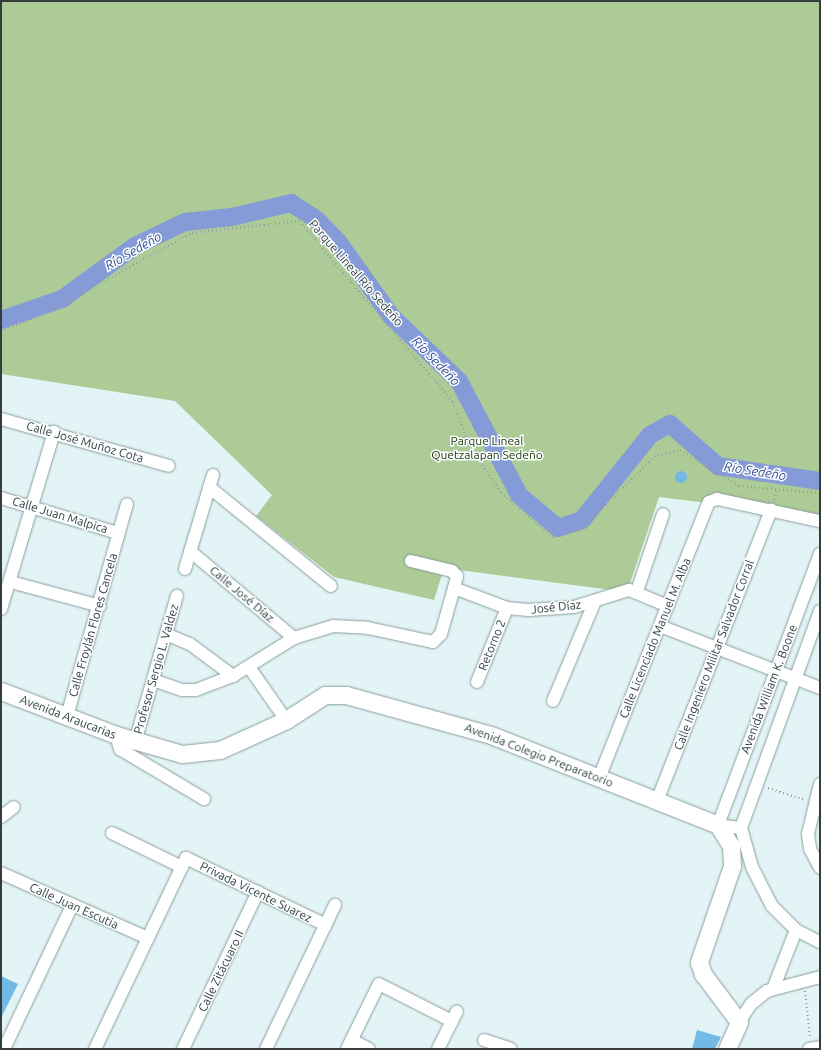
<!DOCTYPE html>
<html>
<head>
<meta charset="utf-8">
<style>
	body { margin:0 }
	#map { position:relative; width:821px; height:1050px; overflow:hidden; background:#e2f4f5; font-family:Ubuntu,sans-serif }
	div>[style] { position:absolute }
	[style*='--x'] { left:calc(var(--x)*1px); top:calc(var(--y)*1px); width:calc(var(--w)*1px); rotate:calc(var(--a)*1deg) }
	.green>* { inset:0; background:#accb97 }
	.river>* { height:18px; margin:-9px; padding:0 9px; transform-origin:9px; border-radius:9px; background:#859bd8 }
	.building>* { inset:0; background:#72bae4 }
	.round { border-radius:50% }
	.path>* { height:2px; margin-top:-1px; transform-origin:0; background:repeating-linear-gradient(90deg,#929e9f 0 1px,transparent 0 4px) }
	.roads { filter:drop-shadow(0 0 1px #8b9d9e) drop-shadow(0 0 1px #8b9d9e) }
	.street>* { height:12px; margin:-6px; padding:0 6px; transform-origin:6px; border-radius:6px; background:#fff }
	.secondary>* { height:17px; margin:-8.5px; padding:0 8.5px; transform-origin:8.5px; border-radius:8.5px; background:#fff }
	span { translate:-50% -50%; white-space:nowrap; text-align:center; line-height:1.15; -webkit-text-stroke:3px #fafefe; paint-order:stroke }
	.street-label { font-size:12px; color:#363d3e }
	.park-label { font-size:12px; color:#1f3609 }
	.water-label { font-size:13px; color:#384c96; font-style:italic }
	.frame { position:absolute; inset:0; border:2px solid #363d3e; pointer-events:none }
</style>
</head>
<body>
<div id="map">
	<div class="green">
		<i style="clip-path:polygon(1px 1px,820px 1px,820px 517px,659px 497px,627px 592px,444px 568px,434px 600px,334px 577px,256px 516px,272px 495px,175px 401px,1px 374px)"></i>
	</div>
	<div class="river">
		<i style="--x:1;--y:320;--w:65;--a:-19"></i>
		<i style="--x:62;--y:299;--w:90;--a:-36"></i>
		<i style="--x:135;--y:246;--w:55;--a:-25.6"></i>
		<i style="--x:185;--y:222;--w:47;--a:-6.1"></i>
		<i style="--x:232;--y:217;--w:61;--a:-13.3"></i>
		<i style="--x:291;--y:203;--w:31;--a:33"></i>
		<i style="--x:317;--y:220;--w:32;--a:46"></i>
		<i style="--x:339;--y:243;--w:90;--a:54.5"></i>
		<i style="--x:391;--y:316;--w:94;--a:43.7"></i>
		<i style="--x:459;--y:381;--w:129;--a:62.2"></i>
		<i style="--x:519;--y:495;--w:51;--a:40.2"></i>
		<i style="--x:558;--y:528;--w:25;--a:-18"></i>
		<i style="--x:582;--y:520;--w:109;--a:-51.3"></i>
		<i style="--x:650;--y:435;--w:23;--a:-29"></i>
		<i style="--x:670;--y:424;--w:64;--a:41.2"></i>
		<i style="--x:718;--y:466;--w:103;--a:8.4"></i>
	</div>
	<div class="building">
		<i class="round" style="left:675px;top:471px;width:12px;height:12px"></i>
		<i style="clip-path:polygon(1px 976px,18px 984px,1px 1018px)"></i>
		<i style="clip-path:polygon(697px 1030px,721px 1037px,715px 1049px,692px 1049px)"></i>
	</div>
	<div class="path">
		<i style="--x:1;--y:331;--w:40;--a:-21"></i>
		<i style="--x:38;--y:317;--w:175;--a:-28.6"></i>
		<i style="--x:192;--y:233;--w:108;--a:-6.4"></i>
		<i style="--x:299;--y:221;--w:238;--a:49.6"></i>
		<i style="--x:453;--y:402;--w:46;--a:69.6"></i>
		<i style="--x:469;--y:445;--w:58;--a:56.3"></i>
		<i style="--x:501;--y:493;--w:68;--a:40.2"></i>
		<i style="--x:553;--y:537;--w:28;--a:-15"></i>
		<i style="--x:580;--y:530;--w:104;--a:-44.6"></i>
		<i style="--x:654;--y:457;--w:27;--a:-15"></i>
		<i style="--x:680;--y:450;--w:69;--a:31.4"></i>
		<i style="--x:739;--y:486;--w:81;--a:4.9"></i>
		<i style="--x:469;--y:445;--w:28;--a:-19"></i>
		<i style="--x:774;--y:500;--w:11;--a:-75"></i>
		<i style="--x:768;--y:788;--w:39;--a:18"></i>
		<i style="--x:805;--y:991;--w:47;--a:83.9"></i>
	</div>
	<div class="roads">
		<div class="street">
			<i style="--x:1;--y:419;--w:174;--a:15.6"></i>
			<i style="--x:209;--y:487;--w:157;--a:39.1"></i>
			<i style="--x:1;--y:498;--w:122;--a:16.7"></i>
			<i style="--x:190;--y:551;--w:136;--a:39.9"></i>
			<i style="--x:411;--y:561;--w:42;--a:13.7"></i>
			<i style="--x:452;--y:571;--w:7;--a:45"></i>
			<i style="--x:457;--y:576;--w:12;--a:104"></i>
			<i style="--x:185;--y:569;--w:98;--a:-73.4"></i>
			<i style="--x:11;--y:582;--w:92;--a:15.1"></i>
			<i style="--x:637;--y:591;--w:81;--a:-71.3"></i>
			<i style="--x:1;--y:609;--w:185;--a:-73.3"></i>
			<i style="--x:820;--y:611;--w:231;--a:110"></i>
			<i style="--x:741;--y:828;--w:41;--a:74.2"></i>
			<i style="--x:752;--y:867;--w:44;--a:62.9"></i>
			<i style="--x:772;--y:906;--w:34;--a:45"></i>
			<i style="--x:796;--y:930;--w:27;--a:27"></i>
			<i style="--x:660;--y:626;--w:172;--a:21.2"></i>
			<i style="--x:166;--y:634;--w:26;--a:23"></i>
			<i style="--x:190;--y:644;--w:54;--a:36.7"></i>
			<i style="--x:249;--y:667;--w:65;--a:55.1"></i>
			<i style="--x:153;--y:680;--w:31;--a:19"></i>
			<i style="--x:182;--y:690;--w:14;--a:0"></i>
			<i style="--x:196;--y:690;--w:40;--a:-21"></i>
			<i style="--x:233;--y:676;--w:72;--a:-31.9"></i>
			<i style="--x:294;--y:638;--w:41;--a:-17.1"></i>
			<i style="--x:333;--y:626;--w:35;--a:3"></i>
			<i style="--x:368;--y:628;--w:66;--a:12.2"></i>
			<i style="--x:433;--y:642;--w:11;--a:-45"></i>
			<i style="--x:441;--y:634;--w:48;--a:-74.2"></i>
			<i style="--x:454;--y:588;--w:57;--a:20.7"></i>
			<i style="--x:507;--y:608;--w:22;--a:5"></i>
			<i style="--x:529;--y:610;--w:45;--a:-3.8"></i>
			<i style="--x:574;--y:607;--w:58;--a:-17.2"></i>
			<i style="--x:629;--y:590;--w:42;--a:22.3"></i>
			<i style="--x:477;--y:682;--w:80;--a:-67.9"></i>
			<i style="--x:553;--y:701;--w:108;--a:-67.2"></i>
			<i style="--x:67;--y:716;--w:220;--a:-74.2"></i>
			<i style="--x:116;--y:735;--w:15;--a:74"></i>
			<i style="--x:120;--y:749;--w:98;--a:30.8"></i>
			<i style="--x:135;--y:742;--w:152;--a:-74"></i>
			<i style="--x:599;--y:778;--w:297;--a:-68.3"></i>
			<i style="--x:709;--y:502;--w:9;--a:-21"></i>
			<i style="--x:717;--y:499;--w:105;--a:12.1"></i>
			<i style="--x:820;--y:784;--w:51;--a:103.5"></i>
			<i style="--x:808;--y:834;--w:15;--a:82"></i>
			<i style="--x:810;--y:849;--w:21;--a:62"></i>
			<i style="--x:657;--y:801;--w:313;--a:-68.6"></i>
			<i style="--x:1;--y:817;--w:16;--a:-38"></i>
			<i style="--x:741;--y:828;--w:23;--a:-173"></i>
			<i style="--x:718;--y:825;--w:290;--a:-69.4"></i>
			<i style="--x:112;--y:833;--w:78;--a:25.9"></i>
			<i style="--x:1;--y:873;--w:161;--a:23.9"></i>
			<i style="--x:773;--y:989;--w:63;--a:-68.7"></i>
			<i style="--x:739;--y:1022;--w:22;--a:-56"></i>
			<i style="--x:751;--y:1004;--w:21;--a:-39"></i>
			<i style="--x:767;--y:991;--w:55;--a:-14.8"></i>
			<i style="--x:352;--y:1040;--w:19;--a:28"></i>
			<i style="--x:484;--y:1040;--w:28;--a:18"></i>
			<i style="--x:4;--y:1049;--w:158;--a:-64.6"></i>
			<i style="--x:95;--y:1049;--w:212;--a:-64.5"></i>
			<i style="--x:186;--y:858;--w:155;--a:25.6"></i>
			<i style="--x:183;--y:1049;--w:174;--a:-64.5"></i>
			<i style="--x:266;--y:1049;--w:160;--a:-64.4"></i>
			<i style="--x:347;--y:1049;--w:72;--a:-63.8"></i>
			<i style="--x:379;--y:984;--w:82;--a:26.9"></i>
			<i style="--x:438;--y:1049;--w:42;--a:-63.4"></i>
			<i style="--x:809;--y:1049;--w:11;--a:-10"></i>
		</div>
		<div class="secondary">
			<i style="--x:1;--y:691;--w:123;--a:20.9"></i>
			<i style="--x:116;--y:735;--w:69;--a:16.1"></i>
			<i style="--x:182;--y:754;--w:38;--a:-6"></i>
			<i style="--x:220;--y:750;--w:72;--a:-24.4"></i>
			<i style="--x:286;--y:720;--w:46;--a:-32.7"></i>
			<i style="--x:325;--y:695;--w:21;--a:0"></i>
			<i style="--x:346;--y:695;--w:150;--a:15.4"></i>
			<i style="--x:491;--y:735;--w:244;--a:21.6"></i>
			<i style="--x:718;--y:825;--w:25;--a:58"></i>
			<i style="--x:731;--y:846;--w:20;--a:87"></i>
			<i style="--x:732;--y:866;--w:102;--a:109"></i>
			<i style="--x:699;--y:962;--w:13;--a:72"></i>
			<i style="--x:703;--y:974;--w:60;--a:53.1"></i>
			<i style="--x:739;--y:1022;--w:30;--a:114"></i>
		</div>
	</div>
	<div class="street-label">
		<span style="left:356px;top:273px;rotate:49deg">Parque Lineal Río Sedeño</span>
		<span style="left:85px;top:442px;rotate:16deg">Calle José Muñoz Cota</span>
		<span style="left:60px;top:515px;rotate:17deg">Calle Juan Malpica</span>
		<span style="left:242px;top:594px;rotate:40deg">Calle José Díaz</span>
		<span style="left:556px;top:607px;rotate:-6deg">José Díaz</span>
		<span style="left:93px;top:625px;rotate:-74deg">Calle Froylán Flores Cancela</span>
		<span style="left:655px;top:638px;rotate:-68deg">Calle Licenciado Manuel M. Alba</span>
		<span style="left:492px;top:645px;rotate:-68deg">Retorno 2</span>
		<span style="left:714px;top:655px;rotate:-69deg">Calle Ingeniero Militar Salvador Corral</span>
		<span style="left:156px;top:669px;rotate:-74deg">Profesor Sergio L. Valdez</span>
		<span style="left:769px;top:689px;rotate:-69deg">Avenida William K. Boone</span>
		<span style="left:68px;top:717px;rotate:21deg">Avenida Araucarias</span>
		<span style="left:539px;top:755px;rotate:21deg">Avenida Colegio Preparatorio</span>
		<span style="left:256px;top:892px;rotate:26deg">Privada Vicente Suarez</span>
		<span style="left:74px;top:906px;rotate:24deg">Calle Juan Escutia</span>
		<span style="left:221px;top:971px;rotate:-64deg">Calle Zitácuaro II</span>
	</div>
	<div class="park-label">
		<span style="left:487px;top:448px">Parque Lineal<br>Quetzalapan Sedeño</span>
	</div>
	<div class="water-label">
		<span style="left:133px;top:251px;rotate:-30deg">Río Sedeño</span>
		<span style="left:436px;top:361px;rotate:46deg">Río Sedeño</span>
		<span style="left:755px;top:471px;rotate:9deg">Río Sedeño</span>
	</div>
	<div class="frame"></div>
</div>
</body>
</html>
